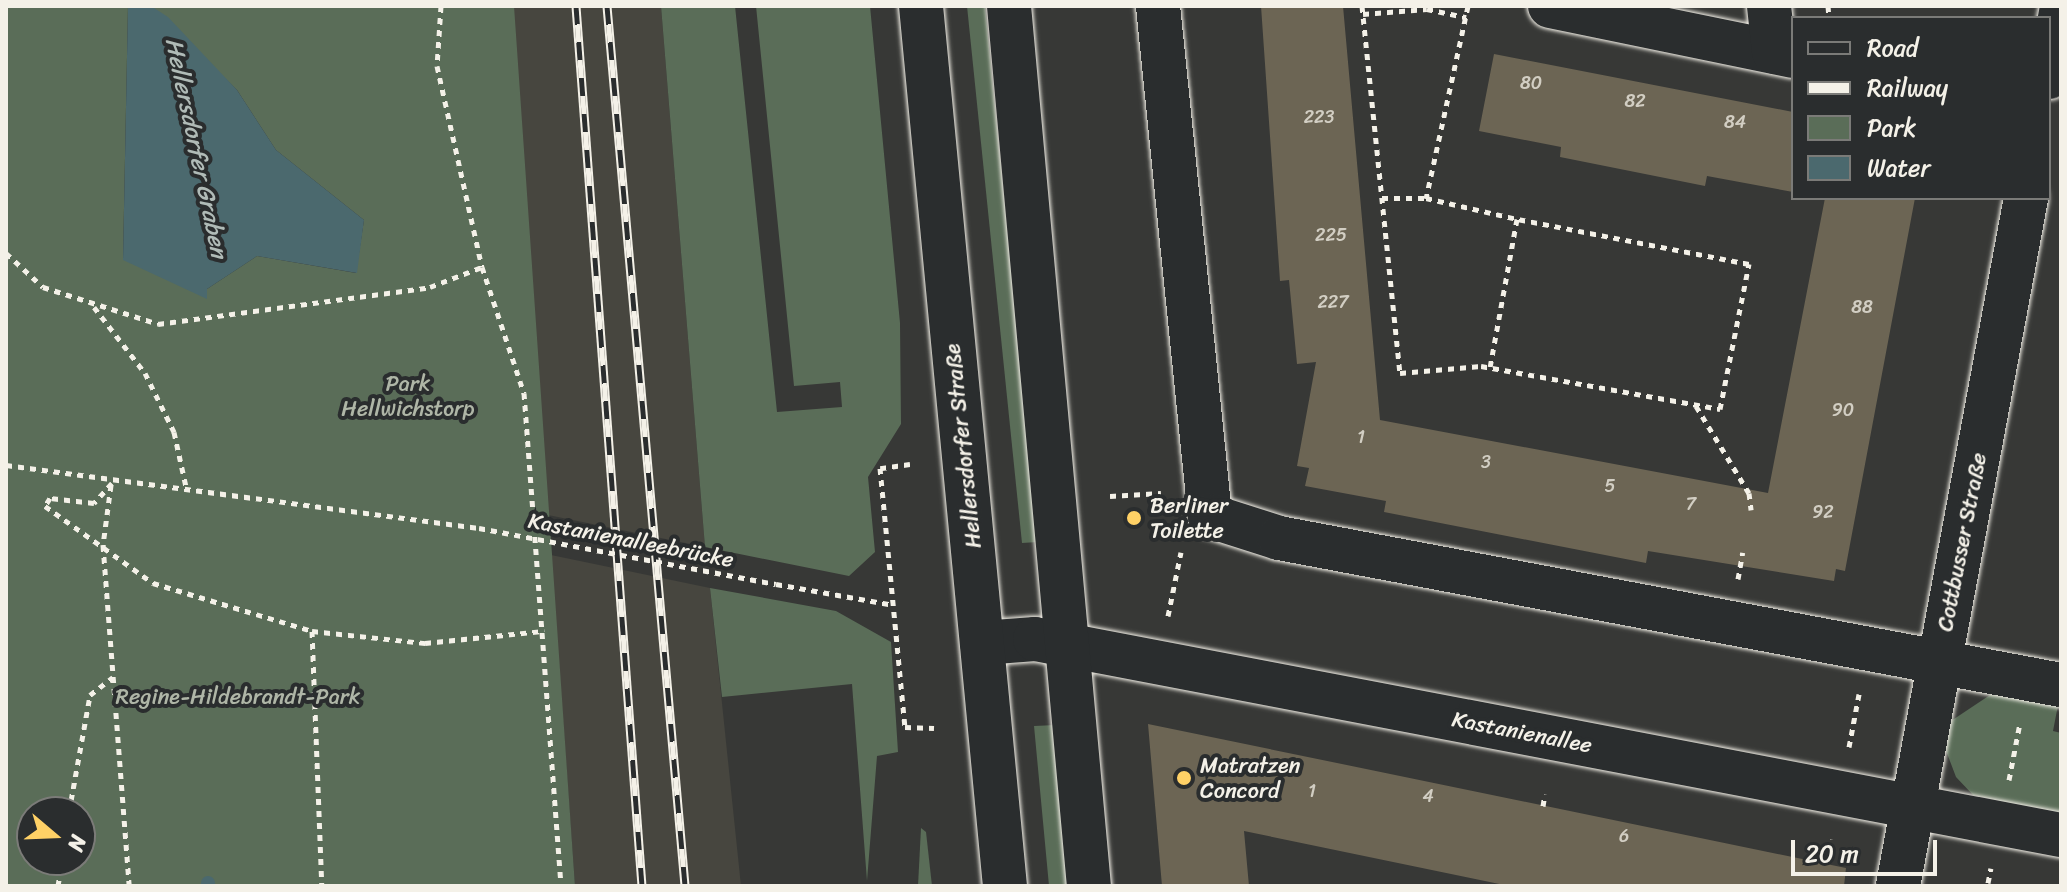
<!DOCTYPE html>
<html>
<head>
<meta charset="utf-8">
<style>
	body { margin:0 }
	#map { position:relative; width:2067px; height:892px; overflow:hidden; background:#373836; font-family:Sriracha,sans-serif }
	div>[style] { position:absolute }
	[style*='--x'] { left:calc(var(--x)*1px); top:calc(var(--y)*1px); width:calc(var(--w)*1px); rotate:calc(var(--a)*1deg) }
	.built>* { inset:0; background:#47463f }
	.green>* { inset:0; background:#5a6d58 }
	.water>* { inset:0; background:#4b696e }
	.stream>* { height:14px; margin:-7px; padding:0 7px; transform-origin:7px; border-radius:7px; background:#4b696e }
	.building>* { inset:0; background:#6c6554 }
	.path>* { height:5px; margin-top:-2.5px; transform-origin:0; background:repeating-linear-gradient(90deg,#f4f1e8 0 6px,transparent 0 12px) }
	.roads { filter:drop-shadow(0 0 2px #f4f1e8) drop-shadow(0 0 2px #f4f1e8) }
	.minor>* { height:44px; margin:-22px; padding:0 22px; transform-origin:22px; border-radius:22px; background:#2a2d2e }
	.major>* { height:44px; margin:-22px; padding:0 22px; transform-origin:22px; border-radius:22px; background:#2a2d2e }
	.rail>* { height:9px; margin-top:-4.5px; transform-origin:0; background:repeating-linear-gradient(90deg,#2a2d2e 0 18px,#f4f1e8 0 36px); box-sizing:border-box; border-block:2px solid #f4f1e8 }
	.path-bridge>* { height:5px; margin-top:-2.5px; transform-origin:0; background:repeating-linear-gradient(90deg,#f4f1e8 0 6px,transparent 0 12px) }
	.dots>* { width:22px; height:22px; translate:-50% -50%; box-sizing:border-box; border:4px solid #2a2d2e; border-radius:50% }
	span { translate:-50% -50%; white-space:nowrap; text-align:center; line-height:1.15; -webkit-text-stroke:8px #2a2d2e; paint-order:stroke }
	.number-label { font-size:18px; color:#d2cec3 }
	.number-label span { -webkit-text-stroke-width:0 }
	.park-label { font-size:22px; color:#afb6a7 }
	.street-label { font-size:22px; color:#f4f1e8 }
	.poi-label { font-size:22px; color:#f4f1e8 }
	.left { translate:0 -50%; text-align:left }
	.water-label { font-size:24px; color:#b0bbb7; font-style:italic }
	.frame { position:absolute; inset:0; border:8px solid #f4f1e8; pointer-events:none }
	.legend { position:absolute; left:1791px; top:16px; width:260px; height:184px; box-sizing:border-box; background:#2a2d2e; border:2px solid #7b7b78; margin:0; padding:10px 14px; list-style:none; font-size:24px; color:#f4f1e8 }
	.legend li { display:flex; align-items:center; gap:16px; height:40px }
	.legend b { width:40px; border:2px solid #7b7b78 }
	.north { position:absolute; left:16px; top:796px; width:80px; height:80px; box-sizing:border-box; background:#2a2d2e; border:2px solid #7b7b78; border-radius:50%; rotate:109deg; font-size:22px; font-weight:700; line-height:32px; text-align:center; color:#f4f1e8 }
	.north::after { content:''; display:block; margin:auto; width:28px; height:36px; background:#ffd166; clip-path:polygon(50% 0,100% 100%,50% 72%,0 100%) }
	.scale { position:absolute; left:1791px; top:840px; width:146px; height:36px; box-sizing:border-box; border:4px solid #f4f1e8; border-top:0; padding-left:10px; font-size:24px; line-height:28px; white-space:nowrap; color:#f4f1e8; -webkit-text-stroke:6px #2a2d2e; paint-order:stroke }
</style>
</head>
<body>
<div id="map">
	<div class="built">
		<i style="clip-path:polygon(513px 6px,661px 6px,705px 547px,548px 515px)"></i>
		<i style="clip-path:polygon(551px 555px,710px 588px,741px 886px,575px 886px)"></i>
	</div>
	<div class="green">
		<i style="clip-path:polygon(evenodd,6px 6px,128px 6px,123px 259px,207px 298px,207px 289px,257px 256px,356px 273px,364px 220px,276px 150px,237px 90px,151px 6px,514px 6px,575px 886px,6px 886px,6px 6px,32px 812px,80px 812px,80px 860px,32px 860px,32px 812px)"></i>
		<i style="clip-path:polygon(661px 6px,735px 6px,777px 412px,842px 407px,840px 382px,794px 386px,756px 6px,870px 6px,900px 323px,901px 424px,868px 477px,875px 552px,849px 576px,705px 547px)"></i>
		<i style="clip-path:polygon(967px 6px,985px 6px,1038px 542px,1022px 543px)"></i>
		<i style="clip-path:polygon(710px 588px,836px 611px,891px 642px,898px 752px,877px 756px,867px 881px,852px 684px,722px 697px)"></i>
		<i style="clip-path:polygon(1996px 691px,2059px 700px,2053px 731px,2061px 733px,2061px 815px,1973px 795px,1956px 777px,1945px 748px,1951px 721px)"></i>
		<i style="clip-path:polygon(1056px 725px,1072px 886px,1049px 886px,1034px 726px)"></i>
		<i style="clip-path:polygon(921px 828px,926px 832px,932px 886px,918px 886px)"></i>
	</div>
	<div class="water">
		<i style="clip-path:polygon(128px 6px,151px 6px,168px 17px,237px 90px,276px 150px,364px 220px,357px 273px,257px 256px,207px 289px,207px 299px,123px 260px)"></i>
	</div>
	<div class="stream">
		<i style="--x:208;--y:883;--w:3;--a:90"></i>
	</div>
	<div class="building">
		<i style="clip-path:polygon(1261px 6px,1343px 6px,1380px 420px,1768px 493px,1825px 198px,1915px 198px,1845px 571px,1836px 569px,1834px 581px,1648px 551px,1646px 563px,1384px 512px,1386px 501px,1305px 486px,1309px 468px,1297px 466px,1316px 362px,1297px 364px,1289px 280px,1280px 281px)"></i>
		<i style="clip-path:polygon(1494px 54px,1793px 112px,1793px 192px,1707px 176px,1705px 186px,1560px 157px,1561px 147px,1479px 131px)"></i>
		<i style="clip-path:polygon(1148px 724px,1846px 868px,1844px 886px,1509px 886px,1244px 831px,1249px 886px,1162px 886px)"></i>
	</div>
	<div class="path">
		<i style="--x:441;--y:6;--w:60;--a:93.8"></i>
		<i style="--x:437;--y:66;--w:206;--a:77.4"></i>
		<i style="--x:482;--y:267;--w:133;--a:71.6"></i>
		<i style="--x:524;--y:393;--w:494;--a:85.7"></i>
		<i style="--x:1362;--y:6;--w:369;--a:84.1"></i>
		<i style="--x:1400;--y:373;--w:81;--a:-4.9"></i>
		<i style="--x:1481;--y:366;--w:243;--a:10.2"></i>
		<i style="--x:1720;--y:409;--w:148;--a:-78.7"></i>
		<i style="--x:1749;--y:264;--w:236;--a:-169"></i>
		<i style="--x:1517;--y:219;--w:150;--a:100.3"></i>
		<i style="--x:1468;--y:6;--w:197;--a:102.3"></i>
		<i style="--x:1426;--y:198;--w:93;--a:13"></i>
		<i style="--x:1828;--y:6;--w:12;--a:85"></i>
		<i style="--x:1363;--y:14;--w:64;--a:-4.5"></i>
		<i style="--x:1427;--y:9;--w:40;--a:12"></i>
		<i style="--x:1382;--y:198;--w:44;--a:0"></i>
		<i style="--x:6;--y:253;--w:50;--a:42.6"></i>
		<i style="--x:43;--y:287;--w:121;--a:17.8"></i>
		<i style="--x:158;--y:324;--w:275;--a:-7.7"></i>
		<i style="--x:430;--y:287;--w:56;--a:-21"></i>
		<i style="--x:94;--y:307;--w:83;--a:52.3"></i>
		<i style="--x:145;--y:373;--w:66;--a:63.8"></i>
		<i style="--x:174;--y:432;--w:60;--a:77.6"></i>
		<i style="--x:1696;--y:406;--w:102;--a:58.7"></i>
		<i style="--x:1749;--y:493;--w:17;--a:83"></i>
		<i style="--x:910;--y:464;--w:30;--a:172"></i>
		<i style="--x:880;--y:468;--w:260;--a:84.5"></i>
		<i style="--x:905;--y:727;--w:29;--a:2"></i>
		<i style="--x:6;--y:465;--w:477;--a:7.6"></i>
		<i style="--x:112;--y:483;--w:27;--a:132"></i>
		<i style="--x:94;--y:503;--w:44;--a:-173.5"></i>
		<i style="--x:50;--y:498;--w:9;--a:122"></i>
		<i style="--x:45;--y:506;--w:133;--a:35.5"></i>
		<i style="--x:153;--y:583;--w:166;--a:16.8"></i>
		<i style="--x:312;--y:631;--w:114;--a:6.1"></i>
		<i style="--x:425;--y:643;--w:120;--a:-5.8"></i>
		<i style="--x:111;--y:485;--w:61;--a:97.6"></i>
		<i style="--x:103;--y:545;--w:342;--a:85.6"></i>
		<i style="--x:1110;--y:496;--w:51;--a:-3.4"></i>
		<i style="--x:1738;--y:579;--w:27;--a:-80"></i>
		<i style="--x:776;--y:584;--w:120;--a:10.1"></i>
		<i style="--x:1168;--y:616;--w:65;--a:-78.5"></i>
		<i style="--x:312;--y:631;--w:255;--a:87.8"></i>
		<i style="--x:1849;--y:747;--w:54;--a:-79.3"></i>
		<i style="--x:2009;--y:780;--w:58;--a:-79.1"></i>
		<i style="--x:1543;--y:806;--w:12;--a:-81"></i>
		<i style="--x:69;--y:812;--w:119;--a:-79.8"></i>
		<i style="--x:90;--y:695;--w:29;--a:-38"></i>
		<i style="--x:1829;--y:851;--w:12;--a:-81"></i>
		<i style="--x:1988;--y:883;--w:15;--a:-79"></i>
		<i style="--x:58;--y:886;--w:26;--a:-81"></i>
	</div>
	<div class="roads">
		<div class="minor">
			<i style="--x:1158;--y:6;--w:513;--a:84.18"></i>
			<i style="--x:1210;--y:516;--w:72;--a:17.7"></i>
			<i style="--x:1279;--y:538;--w:796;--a:10.65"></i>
			<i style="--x:1550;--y:6;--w:248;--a:11.6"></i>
			<i style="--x:1769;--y:6;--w:46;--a:83.8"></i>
			<i style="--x:2049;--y:77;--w:66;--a:-79.5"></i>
			<i style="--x:982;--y:643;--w:53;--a:-4.3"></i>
			<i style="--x:1035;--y:639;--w:1045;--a:10.82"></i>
			<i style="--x:1898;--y:886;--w:700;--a:-79.46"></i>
		</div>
		<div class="major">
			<i style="--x:921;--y:6;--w:884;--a:84.55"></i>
			<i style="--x:1009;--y:6;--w:884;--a:84.81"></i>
		</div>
	</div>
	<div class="rail">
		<i style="--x:576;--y:6;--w:882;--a:85.71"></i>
		<i style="--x:607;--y:6;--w:883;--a:84.93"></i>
	</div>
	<div class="path-bridge">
		<i style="--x:479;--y:528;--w:302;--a:10.7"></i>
	</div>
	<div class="dots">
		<i style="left:1134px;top:518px;background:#ffd166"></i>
		<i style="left:1184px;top:778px;background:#ffd166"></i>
	</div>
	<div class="number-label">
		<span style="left:1531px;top:83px">80</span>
		<span style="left:1635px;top:101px">82</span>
		<span style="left:1319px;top:117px">223</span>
		<span style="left:1735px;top:122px">84</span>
		<span style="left:1331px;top:235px">225</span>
		<span style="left:1333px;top:302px">227</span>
		<span style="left:1862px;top:307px">88</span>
		<span style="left:1843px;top:410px">90</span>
		<span style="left:1361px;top:437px">1</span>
		<span style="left:1486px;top:462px">3</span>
		<span style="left:1610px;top:486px">5</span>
		<span style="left:1691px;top:504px">7</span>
		<span style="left:1823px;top:512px">92</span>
		<span style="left:1312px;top:791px">1</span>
		<span style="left:1428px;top:796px">4</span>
		<span style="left:1624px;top:836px">6</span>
	</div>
	<div class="park-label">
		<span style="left:408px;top:396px">Park<br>Hellwichstorp</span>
		<span style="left:238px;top:697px">Regine-Hildebrandt-Park</span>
	</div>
	<div class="street-label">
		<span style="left:963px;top:446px;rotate:-96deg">Hellersdorfer Straße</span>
		<span style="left:631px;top:540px;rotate:11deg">Kastanienalleebrücke</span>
		<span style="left:1962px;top:542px;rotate:-79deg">Cottbusser Straße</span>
		<span style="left:1522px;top:732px;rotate:11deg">Kastanienallee</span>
	</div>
	<div class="poi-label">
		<span class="left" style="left:1150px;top:518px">Berliner<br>Toilette</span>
		<span class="left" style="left:1200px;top:778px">Matratzen<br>Concord</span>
	</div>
	<div class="water-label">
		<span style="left:196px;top:148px;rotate:78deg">Hellersdorfer Graben</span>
	</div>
	<div class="frame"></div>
	<ul class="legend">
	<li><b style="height:10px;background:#2a2d2e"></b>Road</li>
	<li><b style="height:10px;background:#f4f1e8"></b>Railway</li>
	<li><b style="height:22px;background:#5a6d58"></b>Park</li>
	<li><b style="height:22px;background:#4b696e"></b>Water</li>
	</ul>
	<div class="north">N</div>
	<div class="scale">20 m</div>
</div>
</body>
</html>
